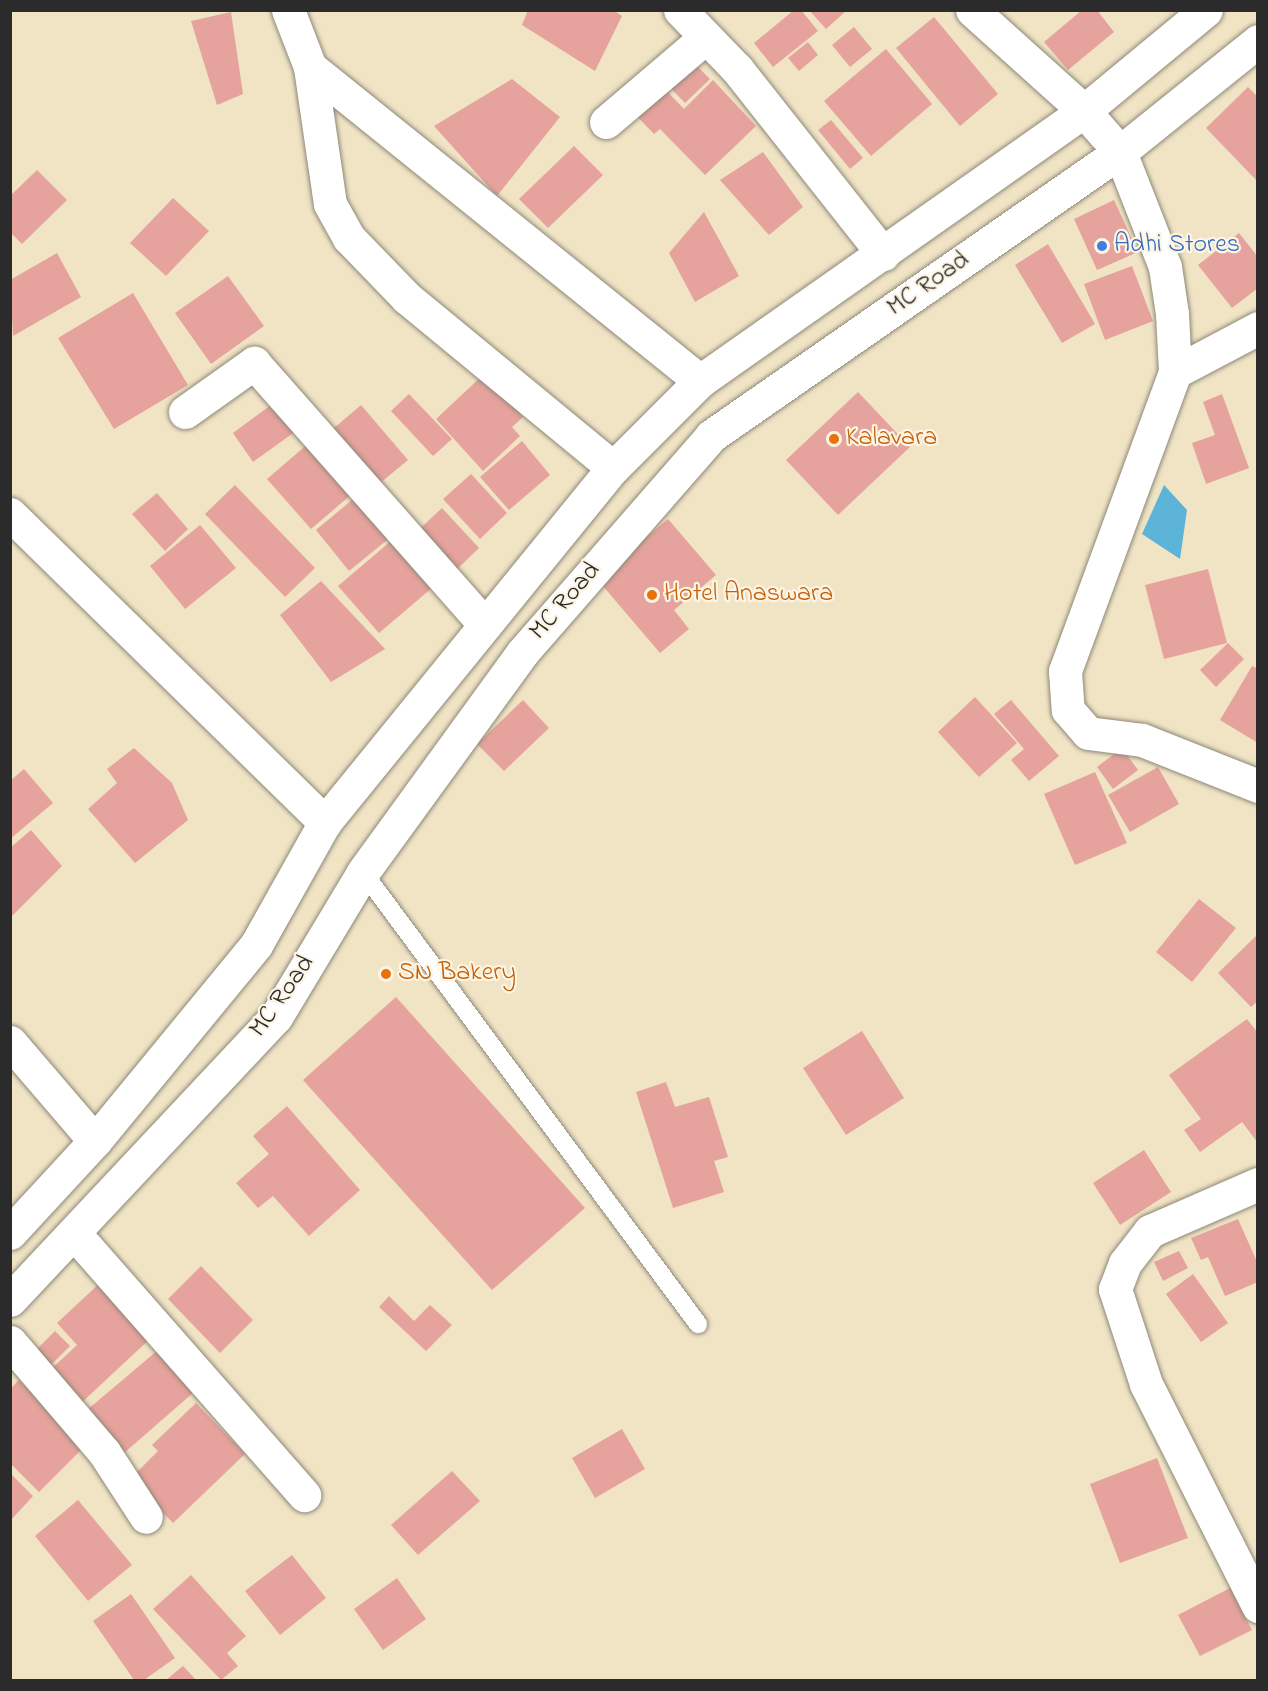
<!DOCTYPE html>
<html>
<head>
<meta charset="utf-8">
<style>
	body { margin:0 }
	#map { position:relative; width:1268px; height:1691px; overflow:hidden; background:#f0e4c5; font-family:"Indie Flower",sans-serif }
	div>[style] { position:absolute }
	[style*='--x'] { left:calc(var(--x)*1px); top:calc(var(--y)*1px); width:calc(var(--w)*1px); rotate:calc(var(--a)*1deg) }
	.water>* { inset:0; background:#5cb4d9 }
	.building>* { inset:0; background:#e6a29c }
	.roads { filter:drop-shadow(0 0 2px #8e8878) drop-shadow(0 0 2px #8e8878) }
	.service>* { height:18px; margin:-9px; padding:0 9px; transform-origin:9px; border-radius:9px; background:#fff }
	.minor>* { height:33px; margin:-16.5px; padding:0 16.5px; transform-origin:16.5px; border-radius:16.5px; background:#fff }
	.primary>* { height:33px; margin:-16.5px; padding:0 16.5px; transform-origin:16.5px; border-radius:16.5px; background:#fff }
	.dots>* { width:16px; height:16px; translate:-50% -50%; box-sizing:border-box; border:3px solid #fcf5e5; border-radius:50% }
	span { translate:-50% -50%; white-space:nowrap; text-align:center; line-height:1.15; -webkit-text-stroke:4.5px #fcf5e5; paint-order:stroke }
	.shop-label { font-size:26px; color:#366cbe }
	.left { translate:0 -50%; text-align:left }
	.street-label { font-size:26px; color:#2b2b2b }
	.food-label { font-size:26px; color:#c56008 }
	.frame { position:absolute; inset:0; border:12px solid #2b2b2b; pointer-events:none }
</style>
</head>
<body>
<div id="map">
	<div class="water">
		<i style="clip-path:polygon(1164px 485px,1187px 510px,1180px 559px,1142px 534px)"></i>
	</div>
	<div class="building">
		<i style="clip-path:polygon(528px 10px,613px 10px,622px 16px,595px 71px,522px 25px)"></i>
		<i style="clip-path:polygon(794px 10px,801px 10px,818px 31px,773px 67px,754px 43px)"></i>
		<i style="clip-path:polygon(809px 10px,847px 10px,826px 29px)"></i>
		<i style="clip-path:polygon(1082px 10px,1097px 10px,1114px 32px,1068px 70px,1044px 42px)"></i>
		<i style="clip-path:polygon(231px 12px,243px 94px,217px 105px,191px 21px)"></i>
		<i style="clip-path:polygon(934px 17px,998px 94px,960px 126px,896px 48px)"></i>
		<i style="clip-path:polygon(854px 27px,872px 49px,850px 67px,832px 45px)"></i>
		<i style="clip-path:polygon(808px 42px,818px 55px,799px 71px,788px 58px)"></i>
		<i style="clip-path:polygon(886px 49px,932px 104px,871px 156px,824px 101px)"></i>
		<i style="clip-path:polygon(689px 58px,710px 79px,685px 103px,664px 81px)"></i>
		<i style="clip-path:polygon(512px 79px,560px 117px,497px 196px,434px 126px)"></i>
		<i style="clip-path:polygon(713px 80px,756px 126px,705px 175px,660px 129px,654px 134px,631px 110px,659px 83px,684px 109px)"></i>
		<i style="clip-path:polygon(1248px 87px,1258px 97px,1258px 182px,1206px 128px)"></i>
		<i style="clip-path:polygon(831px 120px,863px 158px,850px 169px,818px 130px)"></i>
		<i style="clip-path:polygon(574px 146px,603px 175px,548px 228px,519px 199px)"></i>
		<i style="clip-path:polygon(763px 152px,803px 207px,769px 235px,720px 180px)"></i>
		<i style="clip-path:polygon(37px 170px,67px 200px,22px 244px,10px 232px,10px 196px)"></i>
		<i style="clip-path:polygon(173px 198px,209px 231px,166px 276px,130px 243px)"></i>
		<i style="clip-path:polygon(1114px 200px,1138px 252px,1097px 270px,1074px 219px)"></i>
		<i style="clip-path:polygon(704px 212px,739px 276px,695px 302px,669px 253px)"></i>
		<i style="clip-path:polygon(1239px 233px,1258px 257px,1258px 288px,1232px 308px,1198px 265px)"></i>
		<i style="clip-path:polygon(1048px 244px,1095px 324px,1062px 343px,1015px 265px)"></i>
		<i style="clip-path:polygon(57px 253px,81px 297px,13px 336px,10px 280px)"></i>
		<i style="clip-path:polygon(1132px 266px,1153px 321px,1105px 340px,1084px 284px)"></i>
		<i style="clip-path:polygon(228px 276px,264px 326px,211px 364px,175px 313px)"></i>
		<i style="clip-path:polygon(133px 293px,188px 385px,114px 429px,58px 338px)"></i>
		<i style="clip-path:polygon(483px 375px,523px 417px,512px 427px,520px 436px,483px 471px,436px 419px)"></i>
		<i style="clip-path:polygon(858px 392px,910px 447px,838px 515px,786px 460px)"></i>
		<i style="clip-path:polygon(409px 394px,452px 439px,433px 456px,391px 411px)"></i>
		<i style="clip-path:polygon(1222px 394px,1249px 468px,1206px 484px,1192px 443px,1215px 435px,1203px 402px)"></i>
		<i style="clip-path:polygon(275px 402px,296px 431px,253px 462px,233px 433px)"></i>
		<i style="clip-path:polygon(361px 405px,408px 460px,374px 488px,327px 434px)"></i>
		<i style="clip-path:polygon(522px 441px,550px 475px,509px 510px,480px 477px)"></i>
		<i style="clip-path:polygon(309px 443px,352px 494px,311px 529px,267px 479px)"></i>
		<i style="clip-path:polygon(471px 474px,507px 513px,480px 539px,443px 499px)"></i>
		<i style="clip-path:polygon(235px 485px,315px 568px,285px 597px,205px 514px)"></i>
		<i style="clip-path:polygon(157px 493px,188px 529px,165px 551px,132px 514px)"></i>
		<i style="clip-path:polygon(358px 495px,392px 536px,349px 571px,316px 530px)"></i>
		<i style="clip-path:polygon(442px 508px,479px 548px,451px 575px,413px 535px)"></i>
		<i style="clip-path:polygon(668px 519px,716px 575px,674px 610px,689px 629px,660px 653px,597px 579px)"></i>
		<i style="clip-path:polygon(200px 525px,236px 568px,185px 609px,150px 566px)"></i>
		<i style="clip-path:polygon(391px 541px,432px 588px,379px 633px,338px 586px)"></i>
		<i style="clip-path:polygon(1208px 569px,1227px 643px,1164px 659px,1145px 585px)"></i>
		<i style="clip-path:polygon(321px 581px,385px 649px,331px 682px,280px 615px)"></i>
		<i style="clip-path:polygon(1228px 643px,1244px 659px,1216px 687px,1200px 670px)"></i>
		<i style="clip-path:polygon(1252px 666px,1258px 669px,1258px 743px,1220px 720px)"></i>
		<i style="clip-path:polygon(975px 697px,1017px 743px,979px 777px,938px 732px)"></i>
		<i style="clip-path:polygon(523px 700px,549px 728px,504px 771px,477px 744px)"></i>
		<i style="clip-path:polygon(1011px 700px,1059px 756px,1029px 781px,1011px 760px,1024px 749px,994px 714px)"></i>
		<i style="clip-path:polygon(134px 748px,172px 783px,188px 820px,135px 863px,88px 809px,117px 783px,107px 769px)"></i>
		<i style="clip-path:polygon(1122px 748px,1138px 770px,1113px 789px,1097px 767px)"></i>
		<i style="clip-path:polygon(1158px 767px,1179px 804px,1130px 832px,1108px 795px)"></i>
		<i style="clip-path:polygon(24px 769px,53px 803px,10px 839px,10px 781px)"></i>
		<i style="clip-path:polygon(1095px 772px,1127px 843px,1075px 865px,1044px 794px)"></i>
		<i style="clip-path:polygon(31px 830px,62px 866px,10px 918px,10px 848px)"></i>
		<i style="clip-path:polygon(1199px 899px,1236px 928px,1192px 982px,1156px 952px)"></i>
		<i style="clip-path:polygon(1258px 934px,1258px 1001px,1251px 1007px,1218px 973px)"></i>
		<i style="clip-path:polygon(396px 997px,585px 1208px,492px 1290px,303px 1080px)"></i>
		<i style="clip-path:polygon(1247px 1019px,1258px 1033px,1258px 1143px,1242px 1122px,1200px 1152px,1184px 1130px,1201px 1119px,1169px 1075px)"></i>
		<i style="clip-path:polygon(862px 1031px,904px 1098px,846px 1135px,803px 1068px)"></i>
		<i style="clip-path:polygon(666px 1082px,675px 1107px,709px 1097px,728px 1157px,714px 1161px,724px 1192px,673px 1208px,636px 1092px)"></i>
		<i style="clip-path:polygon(287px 1106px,360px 1190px,309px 1236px,273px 1196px,258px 1208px,236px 1183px,269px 1154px,253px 1136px)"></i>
		<i style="clip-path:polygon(1144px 1150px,1171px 1192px,1120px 1225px,1093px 1183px)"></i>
		<i style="clip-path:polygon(1238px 1219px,1258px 1264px,1258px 1282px,1225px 1296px,1208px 1257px,1201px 1260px,1191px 1238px)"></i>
		<i style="clip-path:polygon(1179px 1251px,1188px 1268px,1163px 1281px,1154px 1262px)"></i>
		<i style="clip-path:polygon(201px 1266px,253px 1320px,220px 1353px,168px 1299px)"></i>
		<i style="clip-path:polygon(1193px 1274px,1228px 1323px,1201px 1342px,1166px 1294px)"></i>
		<i style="clip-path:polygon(101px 1282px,152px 1337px,79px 1405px,48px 1372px,77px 1345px,57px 1323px)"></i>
		<i style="clip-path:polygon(389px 1296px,414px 1321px,430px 1305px,452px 1325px,426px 1351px,379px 1307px)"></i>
		<i style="clip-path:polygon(55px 1331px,70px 1346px,48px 1368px,33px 1353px)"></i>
		<i style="clip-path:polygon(158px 1350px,194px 1392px,124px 1453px,87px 1410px)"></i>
		<i style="clip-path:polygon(19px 1380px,84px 1447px,39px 1492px,10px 1463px,10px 1389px)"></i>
		<i style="clip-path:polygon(196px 1403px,245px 1454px,173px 1523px,130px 1479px,158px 1451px,152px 1445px)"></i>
		<i style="clip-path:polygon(622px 1429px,645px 1469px,595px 1498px,572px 1458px)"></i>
		<i style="clip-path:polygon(1157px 1458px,1188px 1538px,1120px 1563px,1090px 1484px)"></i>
		<i style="clip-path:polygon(452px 1471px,480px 1501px,418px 1555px,391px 1525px)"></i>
		<i style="clip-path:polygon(10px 1473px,33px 1496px,10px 1521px)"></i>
		<i style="clip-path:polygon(78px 1500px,132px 1565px,88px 1601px,35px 1536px)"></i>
		<i style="clip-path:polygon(292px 1555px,326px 1598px,280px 1635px,245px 1591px)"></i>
		<i style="clip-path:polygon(191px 1575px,246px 1636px,227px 1653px,238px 1666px,221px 1680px,153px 1609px)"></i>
		<i style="clip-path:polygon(397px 1578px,426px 1619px,383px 1650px,354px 1609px)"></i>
		<i style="clip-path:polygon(1230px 1588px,1252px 1630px,1200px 1656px,1178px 1615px)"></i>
		<i style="clip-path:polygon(131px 1594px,175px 1658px,144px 1680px,134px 1680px,93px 1621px)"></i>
		<i style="clip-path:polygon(183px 1666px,196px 1680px,166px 1680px)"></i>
	</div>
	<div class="roads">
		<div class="service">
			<i style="--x:363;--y:872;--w:563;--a:53.46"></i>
		</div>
		<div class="minor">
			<i style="--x:288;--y:10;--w:61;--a:68.9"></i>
			<i style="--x:310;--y:67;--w:138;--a:81.7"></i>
			<i style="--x:330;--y:204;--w:39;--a:61"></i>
			<i style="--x:349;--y:238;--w:83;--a:46"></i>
			<i style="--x:407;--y:298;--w:267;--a:39.5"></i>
			<i style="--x:680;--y:10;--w:82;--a:46"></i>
			<i style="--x:737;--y:69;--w:236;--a:51.7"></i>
			<i style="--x:972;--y:10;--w:151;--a:42"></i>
			<i style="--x:1084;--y:111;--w:55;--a:48.7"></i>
			<i style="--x:1120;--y:152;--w:123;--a:68.6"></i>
			<i style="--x:1165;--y:267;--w:48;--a:81.5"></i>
			<i style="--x:1172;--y:314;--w:58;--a:87"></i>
			<i style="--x:1175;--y:372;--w:319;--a:110.2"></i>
			<i style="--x:1065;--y:671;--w:39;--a:86"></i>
			<i style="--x:1068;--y:710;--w:30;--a:49"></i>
			<i style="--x:1088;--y:733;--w:54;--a:7.4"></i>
			<i style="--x:1142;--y:740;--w:125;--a:21.6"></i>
			<i style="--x:310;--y:67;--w:501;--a:38.84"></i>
			<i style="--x:606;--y:122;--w:131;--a:-40.4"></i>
			<i style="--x:1175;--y:372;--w:94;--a:-27.9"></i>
			<i style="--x:185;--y:412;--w:85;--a:-35.4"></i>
			<i style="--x:254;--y:363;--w:349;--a:48.6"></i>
			<i style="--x:10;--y:514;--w:441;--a:44.4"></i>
			<i style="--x:10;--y:1042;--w:130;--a:49.4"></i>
			<i style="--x:1258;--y:1184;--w:118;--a:156.5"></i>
			<i style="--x:1150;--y:1231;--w:41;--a:128"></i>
			<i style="--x:1125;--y:1263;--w:28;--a:111"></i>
			<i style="--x:1115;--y:1289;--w:100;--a:71.9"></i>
			<i style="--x:1146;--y:1384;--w:249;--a:63.2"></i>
			<i style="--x:74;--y:1233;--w:349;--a:48.7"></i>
			<i style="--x:10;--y:1342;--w:145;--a:49.5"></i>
			<i style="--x:104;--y:1452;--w:77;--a:57.1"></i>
		</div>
		<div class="primary">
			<i style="--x:10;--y:1233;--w:125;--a:-47.3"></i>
			<i style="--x:95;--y:1141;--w:254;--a:-50.6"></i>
			<i style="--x:256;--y:945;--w:141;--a:-60.7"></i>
			<i style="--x:325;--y:822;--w:456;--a:-50.9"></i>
			<i style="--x:613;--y:468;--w:123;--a:-45"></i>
			<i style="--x:700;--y:381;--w:469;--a:-35.1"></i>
			<i style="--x:1084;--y:111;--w:158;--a:-39.6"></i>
			<i style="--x:10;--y:1300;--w:388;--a:-46.8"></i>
			<i style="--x:276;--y:1017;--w:169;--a:-59"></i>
			<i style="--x:363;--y:872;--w:271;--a:-54"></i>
			<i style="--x:522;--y:653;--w:288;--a:-48.9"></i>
			<i style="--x:711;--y:436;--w:498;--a:-34.8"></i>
			<i style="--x:1120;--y:152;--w:177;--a:-38.8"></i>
		</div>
	</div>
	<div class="dots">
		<i style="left:1102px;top:246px;background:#3f7fe0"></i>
		<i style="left:834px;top:439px;background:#e8710a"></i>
		<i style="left:652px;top:595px;background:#e8710a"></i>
		<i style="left:386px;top:974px;background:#e8710a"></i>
	</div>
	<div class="shop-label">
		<span class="left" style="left:1114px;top:246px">Adhi Stores</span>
	</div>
	<div class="street-label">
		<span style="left:929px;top:285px;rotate:-35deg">MC Road</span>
		<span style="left:566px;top:602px;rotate:-49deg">MC Road</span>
		<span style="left:283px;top:997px;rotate:-55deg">MC Road</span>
	</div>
	<div class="food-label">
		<span class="left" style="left:846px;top:439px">Kalavara</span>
		<span class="left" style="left:664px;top:595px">Hotel Anaswara</span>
		<span class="left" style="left:398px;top:974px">SN Bakery</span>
	</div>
	<div class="frame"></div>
</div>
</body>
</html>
